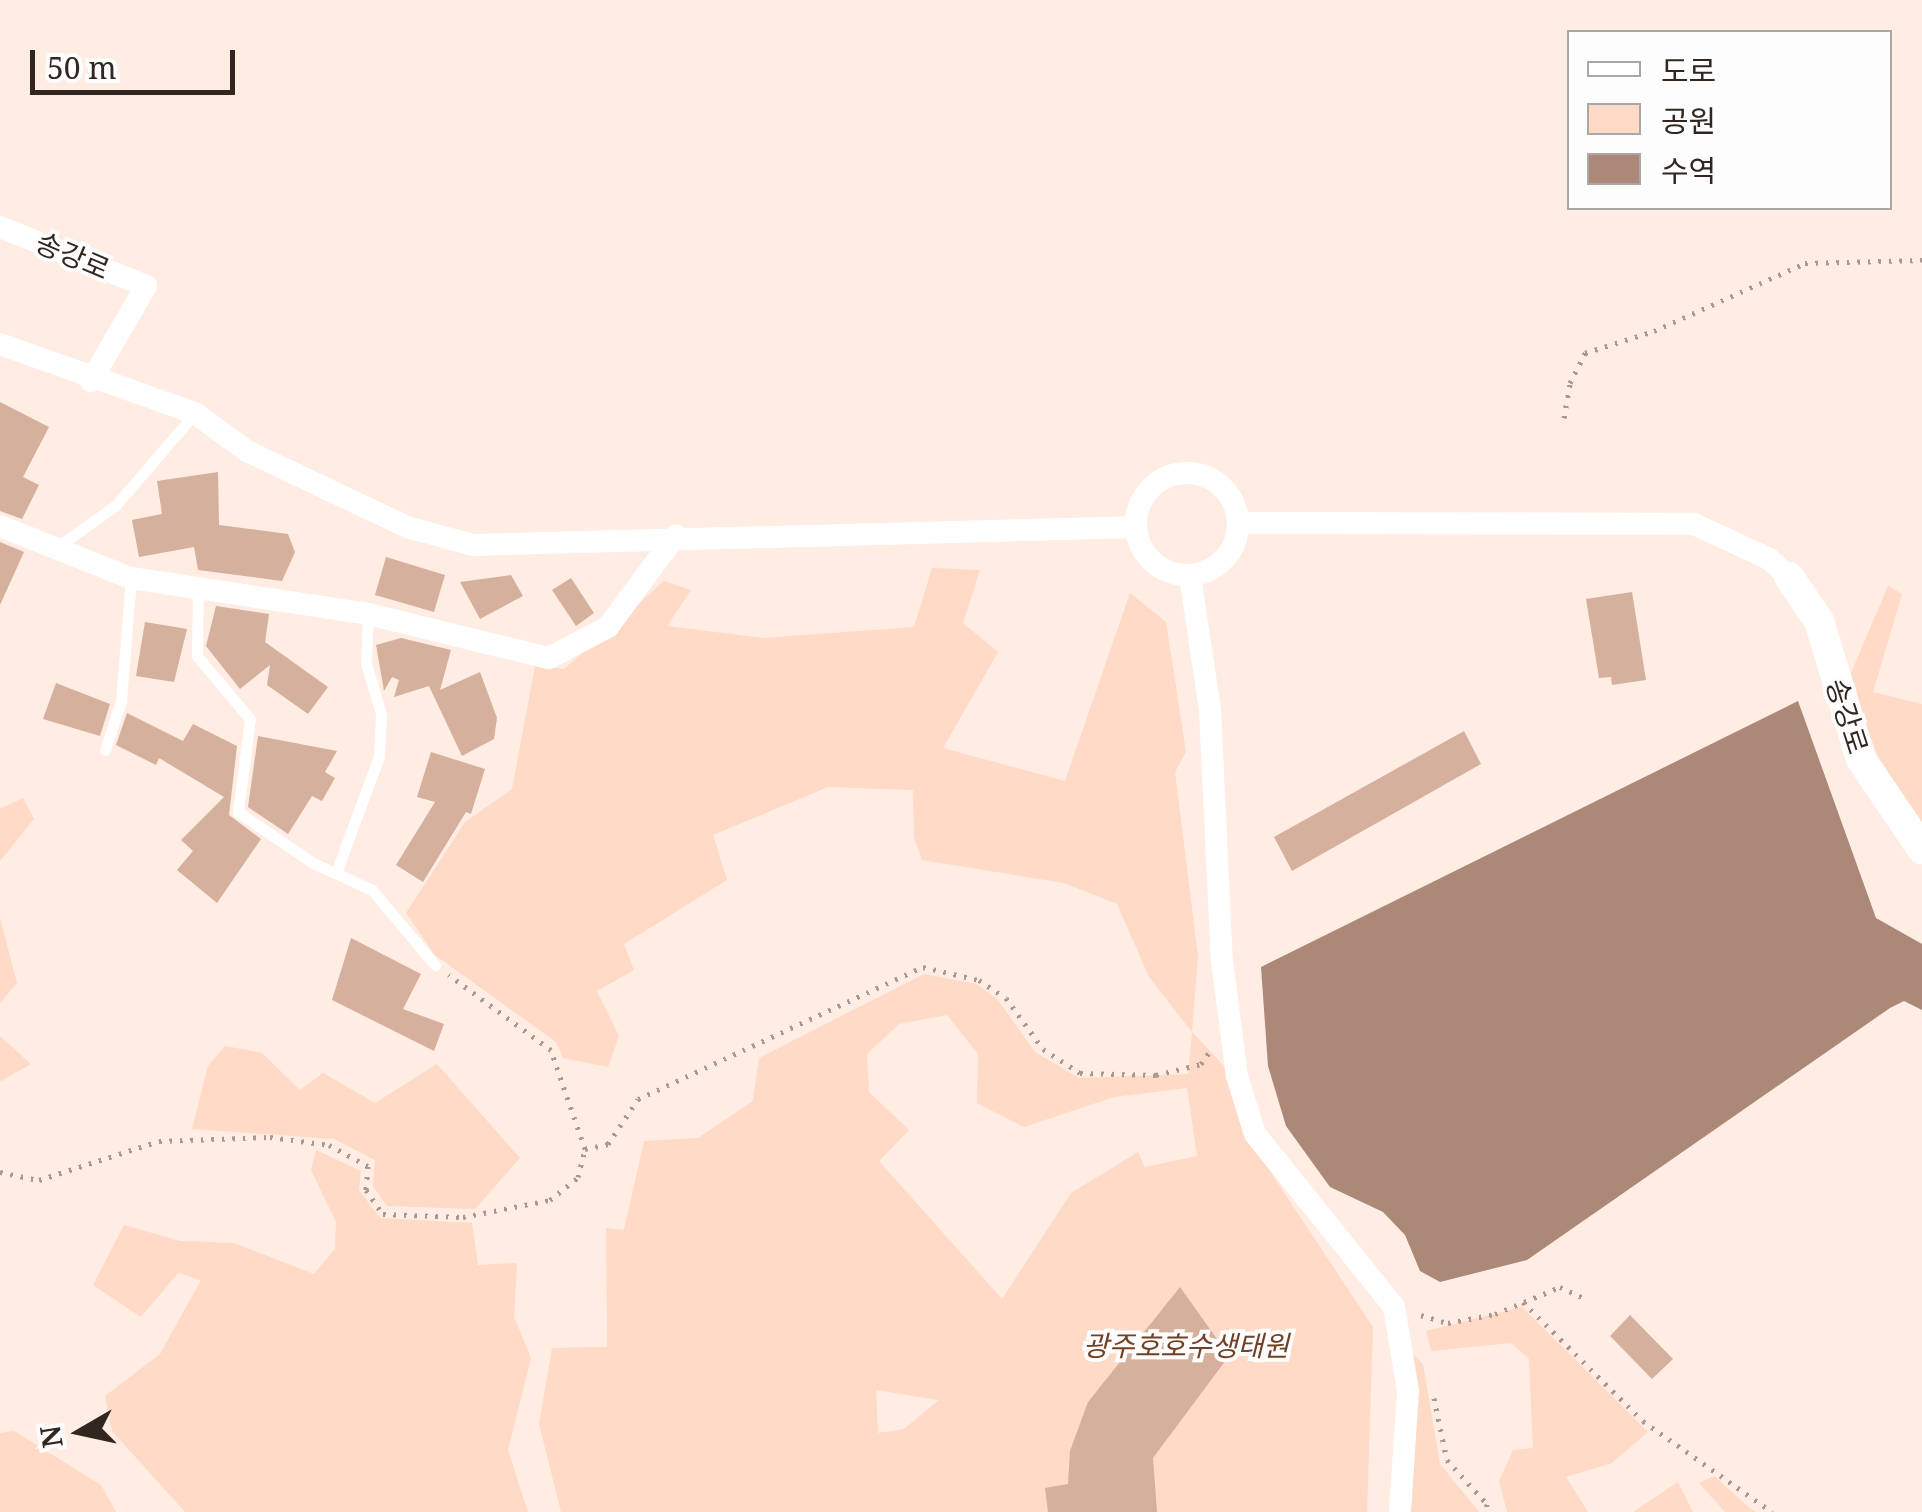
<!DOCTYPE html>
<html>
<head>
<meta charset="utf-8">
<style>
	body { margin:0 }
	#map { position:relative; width:1922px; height:1512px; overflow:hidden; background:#ffece2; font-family:"Noto Serif","Noto Sans KR",serif }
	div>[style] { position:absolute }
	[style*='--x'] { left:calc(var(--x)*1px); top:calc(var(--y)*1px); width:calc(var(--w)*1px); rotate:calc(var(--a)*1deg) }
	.green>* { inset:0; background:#ffdac6 }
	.water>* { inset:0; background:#ab8877 }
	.building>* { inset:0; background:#d4b09d }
	.path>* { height:5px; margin-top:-2.5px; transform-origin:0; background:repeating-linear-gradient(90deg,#a89890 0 2.5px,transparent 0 10.5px) }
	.lane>* { height:11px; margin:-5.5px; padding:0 5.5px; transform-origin:5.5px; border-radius:5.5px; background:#fff }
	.street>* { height:22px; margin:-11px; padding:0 11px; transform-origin:11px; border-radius:11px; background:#fff }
	.street>.ring { margin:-11px; padding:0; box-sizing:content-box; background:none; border:22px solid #fff; border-radius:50% }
	.secondary>* { height:30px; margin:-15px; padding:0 15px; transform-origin:15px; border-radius:15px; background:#fff }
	span { translate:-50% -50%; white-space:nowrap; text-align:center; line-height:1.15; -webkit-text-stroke:8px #fdfdfd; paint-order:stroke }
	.street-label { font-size:28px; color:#312620 }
	.park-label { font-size:28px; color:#724125; font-style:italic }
	.legend { position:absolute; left:1567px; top:30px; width:325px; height:180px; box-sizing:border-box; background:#fdfdfd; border:2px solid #aba7a5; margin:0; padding:12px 18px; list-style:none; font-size:30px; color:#312620 }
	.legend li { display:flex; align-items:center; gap:20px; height:50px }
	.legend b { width:50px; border:2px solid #aba7a5 }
	.north { position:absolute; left:30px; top:1382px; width:100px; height:100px; -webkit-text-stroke:8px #fdfdfd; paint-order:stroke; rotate:261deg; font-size:28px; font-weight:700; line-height:40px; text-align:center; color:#312620 }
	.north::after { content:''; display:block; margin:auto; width:35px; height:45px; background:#312620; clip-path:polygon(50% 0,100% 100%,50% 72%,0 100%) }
	.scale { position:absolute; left:30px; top:50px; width:205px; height:45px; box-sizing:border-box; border:5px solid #312620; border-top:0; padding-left:12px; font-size:30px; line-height:35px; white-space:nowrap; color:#312620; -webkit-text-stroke:8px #fdfdfd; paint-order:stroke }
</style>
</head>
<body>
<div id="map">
	<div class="green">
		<i style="clip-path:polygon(evenodd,932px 568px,980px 570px,963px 623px,998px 652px,943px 748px,1065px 781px,1130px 593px,1166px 622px,1186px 752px,1175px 772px,1198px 957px,1192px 1032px,1225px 1067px,1242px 1129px,1373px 1327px,1367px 1512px,561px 1512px,539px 1424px,552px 1348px,607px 1347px,606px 1228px,624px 1230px,644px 1141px,698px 1138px,753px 1101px,759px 1058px,924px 974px,976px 984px,998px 1000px,1035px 1052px,1079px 1078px,1188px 1074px,1192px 1032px,1149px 977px,1117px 904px,1064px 883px,922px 860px,914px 837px,913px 790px,828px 787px,713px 835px,727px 880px,624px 944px,634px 970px,597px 991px,619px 1036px,608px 1067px,563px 1058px,556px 1042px,435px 955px,406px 913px,465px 822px,512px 789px,535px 666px,564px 669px,664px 581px,691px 590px,667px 626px,763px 638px,914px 627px,932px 568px,947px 1015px,978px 1054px,977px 1103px,1024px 1127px,1114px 1097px,1187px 1088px,1197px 1156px,1145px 1167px,1138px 1152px,1071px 1193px,1002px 1299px,879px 1161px,909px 1130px,869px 1092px,867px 1054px,899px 1024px,947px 1015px,932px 568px,876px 1390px,939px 1400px,904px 1429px,878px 1433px,876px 1390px)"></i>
		<i style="clip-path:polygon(1888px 586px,1902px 594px,1873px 692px,1922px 704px,1922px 831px,1881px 764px,1848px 680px)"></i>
		<i style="clip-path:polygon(23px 798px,34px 819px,0 861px,0 809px)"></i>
		<i style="clip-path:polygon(0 918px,17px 983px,0 1003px)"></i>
		<i style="clip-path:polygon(0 1036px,31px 1064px,1px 1081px,0 1081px)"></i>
		<i style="clip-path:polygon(225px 1046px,262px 1053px,300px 1090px,323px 1073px,375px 1103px,437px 1064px,520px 1158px,475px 1209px,387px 1206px,373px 1186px,375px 1160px,334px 1139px,192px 1129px,208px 1066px)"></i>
		<i style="clip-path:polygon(316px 1150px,361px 1171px,359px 1190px,380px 1218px,472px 1223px,478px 1265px,517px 1263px,514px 1317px,531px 1358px,508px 1450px,528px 1512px,185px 1512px,112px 1431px,105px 1396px,160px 1354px,201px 1280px,178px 1273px,141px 1317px,93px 1285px,124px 1225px,180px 1241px,234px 1243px,314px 1274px,335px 1249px,336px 1222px,311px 1170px)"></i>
		<i style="clip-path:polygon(1522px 1307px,1648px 1432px,1612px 1463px,1566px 1477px,1588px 1512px,1507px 1512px,1499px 1481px,1513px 1450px,1533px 1448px,1529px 1359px,1511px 1343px,1431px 1351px,1426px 1331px)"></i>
		<i style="clip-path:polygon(1413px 1354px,1423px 1364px,1440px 1464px,1479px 1512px,1408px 1512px)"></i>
		<i style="clip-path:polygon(14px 1431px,101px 1485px,116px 1512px,0 1512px,0 1433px)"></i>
		<i style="clip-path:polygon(1714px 1476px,1751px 1509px,1756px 1512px,1725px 1512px,1699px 1483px)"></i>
		<i style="clip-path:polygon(1678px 1482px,1693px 1512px,1633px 1512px)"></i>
	</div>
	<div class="water">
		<i style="clip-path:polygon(1798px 701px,1876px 918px,1922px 944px,1922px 1010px,1904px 1001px,1890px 1008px,1527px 1260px,1440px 1282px,1420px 1271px,1405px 1235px,1383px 1212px,1330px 1187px,1286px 1126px,1268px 1066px,1261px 967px)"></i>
	</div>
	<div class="building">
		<i style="clip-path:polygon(0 402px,49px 427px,23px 477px,39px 485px,22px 519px,0 511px)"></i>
		<i style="clip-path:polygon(218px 472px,219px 525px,288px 534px,295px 552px,282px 581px,198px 570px,194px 547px,139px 557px,132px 520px,162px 514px,157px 481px)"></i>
		<i style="clip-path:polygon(0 542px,24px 552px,0 605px)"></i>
		<i style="clip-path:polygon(386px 557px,445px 575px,434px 612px,375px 595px)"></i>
		<i style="clip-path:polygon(511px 575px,523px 596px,480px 619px,460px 582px)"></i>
		<i style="clip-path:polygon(571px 578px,594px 613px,576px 626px,552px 590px)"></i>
		<i style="clip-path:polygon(1632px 592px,1646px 680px,1612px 685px,1611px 677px,1599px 678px,1586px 599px)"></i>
		<i style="clip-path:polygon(216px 606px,269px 614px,265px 642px,328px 687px,308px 714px,267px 685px,270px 665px,240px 689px,206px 646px)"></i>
		<i style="clip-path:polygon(145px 622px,187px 629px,174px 682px,136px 676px)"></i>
		<i style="clip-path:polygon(401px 638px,451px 650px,440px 690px,480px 672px,497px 718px,494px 739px,462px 756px,429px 686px,394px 697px,399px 680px,392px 677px,384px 691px,376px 645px)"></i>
		<i style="clip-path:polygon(56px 683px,110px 704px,100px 736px,43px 719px)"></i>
		<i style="clip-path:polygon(127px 713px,183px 741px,193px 724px,237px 746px,229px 815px,261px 839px,217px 903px,177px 870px,193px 851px,181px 840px,224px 797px,159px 758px,156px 765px,116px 745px)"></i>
		<i style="clip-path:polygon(1464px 731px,1481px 764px,1292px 871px,1274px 837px)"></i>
		<i style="clip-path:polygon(258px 736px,337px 751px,325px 772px,335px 778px,322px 801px,312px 796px,288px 834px,248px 807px)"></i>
		<i style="clip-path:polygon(431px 752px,485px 769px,471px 814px,466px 812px,423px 882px,396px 865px,435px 802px,417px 797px)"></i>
		<i style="clip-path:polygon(351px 938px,421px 974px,403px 1009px,444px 1024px,434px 1051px,332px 1000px)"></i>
		<i style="clip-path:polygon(1180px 1287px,1229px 1356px,1153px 1458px,1157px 1512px,1048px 1512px,1045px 1488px,1068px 1484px,1070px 1451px,1088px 1402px)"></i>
		<i style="clip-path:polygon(1630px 1315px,1673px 1359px,1652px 1379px,1610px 1336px)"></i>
	</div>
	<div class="path">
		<i style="--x:1564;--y:418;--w:36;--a:-80"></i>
		<i style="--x:1570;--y:383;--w:34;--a:-63"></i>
		<i style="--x:1585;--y:353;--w:72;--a:-17.7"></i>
		<i style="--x:1654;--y:331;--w:166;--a:-24.2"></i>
		<i style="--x:1805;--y:263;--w:117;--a:-1.5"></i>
		<i style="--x:585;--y:1149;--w:24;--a:-12"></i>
		<i style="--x:608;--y:1144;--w:54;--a:-56.3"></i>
		<i style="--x:638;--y:1099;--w:314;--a:-24.9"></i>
		<i style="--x:923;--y:967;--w:57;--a:13.1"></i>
		<i style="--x:979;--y:980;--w:32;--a:34"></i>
		<i style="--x:1006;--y:998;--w:63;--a:54"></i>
		<i style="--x:1043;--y:1049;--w:44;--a:33"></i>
		<i style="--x:1080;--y:1073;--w:76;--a:1.5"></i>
		<i style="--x:1156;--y:1075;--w:46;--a:-13.7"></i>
		<i style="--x:1201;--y:1064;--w:16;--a:-55"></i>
		<i style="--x:0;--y:1172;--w:40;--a:12"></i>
		<i style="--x:39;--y:1180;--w:126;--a:-18"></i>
		<i style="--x:159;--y:1141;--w:111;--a:-2.1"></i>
		<i style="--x:270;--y:1137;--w:60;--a:7.7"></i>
		<i style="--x:329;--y:1145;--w:44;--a:28.3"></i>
		<i style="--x:368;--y:1166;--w:24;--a:95"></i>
		<i style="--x:366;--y:1190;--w:29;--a:55"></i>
		<i style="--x:383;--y:1214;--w:80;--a:2.1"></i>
		<i style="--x:463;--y:1217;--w:89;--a:-11.1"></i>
		<i style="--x:550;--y:1200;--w:36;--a:-39"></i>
		<i style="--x:578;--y:1177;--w:29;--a:-76"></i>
		<i style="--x:585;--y:1149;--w:105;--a:-109"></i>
		<i style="--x:551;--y:1050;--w:127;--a:-143.7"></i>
		<i style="--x:1523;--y:1302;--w:169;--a:44.8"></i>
		<i style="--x:1643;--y:1421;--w:158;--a:35.2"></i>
		<i style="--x:1421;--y:1315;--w:28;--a:17"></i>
		<i style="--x:1448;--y:1323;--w:48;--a:-10.8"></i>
		<i style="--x:1495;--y:1314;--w:70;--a:-22.6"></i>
		<i style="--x:1560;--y:1287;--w:31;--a:25"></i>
		<i style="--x:1434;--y:1398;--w:63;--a:78.2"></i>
		<i style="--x:1447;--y:1460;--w:59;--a:47.7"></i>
		<i style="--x:1487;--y:1504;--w:8;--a:97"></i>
	</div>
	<div class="lane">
		<i style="--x:57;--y:547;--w:71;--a:-35.3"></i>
		<i style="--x:115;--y:506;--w:123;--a:-49.3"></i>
		<i style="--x:198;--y:585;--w:71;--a:90.8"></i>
		<i style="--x:197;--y:656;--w:82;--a:49.9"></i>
		<i style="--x:250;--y:719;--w:94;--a:97.4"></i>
		<i style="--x:238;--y:812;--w:91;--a:34.2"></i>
		<i style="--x:313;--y:863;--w:65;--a:24.6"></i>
		<i style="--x:372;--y:890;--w:98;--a:50"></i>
		<i style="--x:105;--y:750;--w:52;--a:-71.9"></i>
		<i style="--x:121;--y:701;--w:123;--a:-85.4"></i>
		<i style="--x:336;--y:873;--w:125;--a:-69.8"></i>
		<i style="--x:379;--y:756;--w:42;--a:-87.3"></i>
		<i style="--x:381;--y:714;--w:53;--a:-106.4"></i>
		<i style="--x:366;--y:663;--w:49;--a:-87.7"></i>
	</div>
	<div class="street">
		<i style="--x:0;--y:227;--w:157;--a:22"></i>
		<i style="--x:146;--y:286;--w:110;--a:120.1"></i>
		<i style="--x:0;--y:344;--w:207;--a:19.5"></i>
		<i style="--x:195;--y:413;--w:64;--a:36.2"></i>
		<i style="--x:247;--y:451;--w:177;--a:25.4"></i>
		<i style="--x:407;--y:527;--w:68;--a:15.3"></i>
		<i style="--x:473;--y:545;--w:663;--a:-1.56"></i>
		<i class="ring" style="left:1136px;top:473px;width:80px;height:80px"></i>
		<i style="--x:1238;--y:523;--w:456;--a:0.1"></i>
		<i style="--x:1694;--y:524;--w:83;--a:25"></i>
		<i style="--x:1769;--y:559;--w:27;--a:42"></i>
		<i style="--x:0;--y:526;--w:141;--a:21.7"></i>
		<i style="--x:131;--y:578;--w:240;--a:8.6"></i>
		<i style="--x:368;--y:614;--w:186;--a:13.7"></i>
		<i style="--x:549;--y:658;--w:67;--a:-27.7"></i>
		<i style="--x:608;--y:627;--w:114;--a:-53.5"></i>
		<i style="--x:1190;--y:576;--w:135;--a:81.5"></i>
		<i style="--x:1210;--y:710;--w:251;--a:87.3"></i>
		<i style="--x:1222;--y:961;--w:116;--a:82.6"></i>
		<i style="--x:1237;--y:1076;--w:61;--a:72.8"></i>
		<i style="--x:1255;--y:1134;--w:222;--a:51.2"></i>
		<i style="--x:1394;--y:1307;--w:85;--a:80.5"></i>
		<i style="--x:1408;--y:1391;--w:121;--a:93.8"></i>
	</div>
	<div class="secondary">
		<i style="--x:1789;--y:577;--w:53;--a:55.7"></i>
		<i style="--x:1819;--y:621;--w:144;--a:73.1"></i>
		<i style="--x:1861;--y:759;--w:109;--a:55.9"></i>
	</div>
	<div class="street-label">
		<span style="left:73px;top:255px;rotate:23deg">송강로</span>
		<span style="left:1848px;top:716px;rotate:72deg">송강로</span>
	</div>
	<div class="park-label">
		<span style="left:1186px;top:1345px">광주호호수생태원</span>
	</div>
	<ul class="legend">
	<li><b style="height:12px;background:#fff"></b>도로</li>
	<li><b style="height:28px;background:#ffdac6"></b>공원</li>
	<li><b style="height:28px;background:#ab8877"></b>수역</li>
	</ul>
	<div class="north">N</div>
	<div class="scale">50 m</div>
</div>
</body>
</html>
